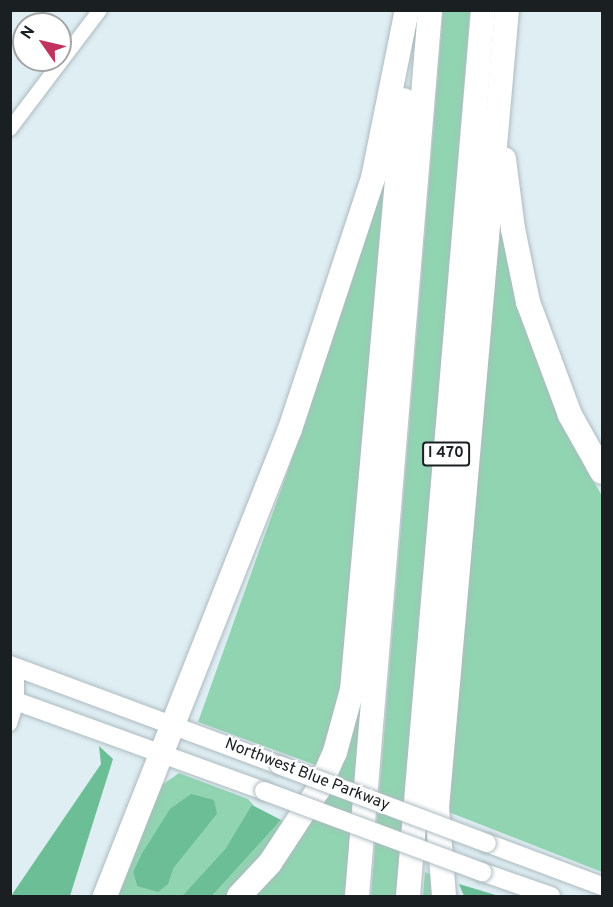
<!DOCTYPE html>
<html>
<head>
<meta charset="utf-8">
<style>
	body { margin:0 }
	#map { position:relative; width:613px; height:907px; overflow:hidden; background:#dfeef3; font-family:Overpass,sans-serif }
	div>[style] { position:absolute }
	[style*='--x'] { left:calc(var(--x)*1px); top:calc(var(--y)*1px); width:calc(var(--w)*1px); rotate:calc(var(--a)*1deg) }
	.green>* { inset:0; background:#91d4b1 }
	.forest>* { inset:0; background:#6bbe95 }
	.roads { filter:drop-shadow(0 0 2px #adbbc0) drop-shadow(0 0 2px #adbbc0) }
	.street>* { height:14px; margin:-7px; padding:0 7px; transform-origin:7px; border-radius:7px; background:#fff }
	.secondary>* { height:18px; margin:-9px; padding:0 9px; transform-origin:9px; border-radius:9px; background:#fff }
	.highway>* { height:24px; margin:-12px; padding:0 12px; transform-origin:12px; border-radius:12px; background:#fff }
	.bridges { filter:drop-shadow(0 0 2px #adbbc0) drop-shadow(0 0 2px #adbbc0) }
	.secondary-bridge>* { height:18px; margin:-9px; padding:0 9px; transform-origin:9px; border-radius:9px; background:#fff }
	span { translate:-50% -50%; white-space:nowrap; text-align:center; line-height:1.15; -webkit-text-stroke:4.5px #fff; paint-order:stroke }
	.shield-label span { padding:2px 4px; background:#fff; border:2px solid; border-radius:4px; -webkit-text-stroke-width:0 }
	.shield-label { font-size:15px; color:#1a1f21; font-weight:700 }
	.street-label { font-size:16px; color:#1a1f21 }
	.frame { position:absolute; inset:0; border:12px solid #1a1f21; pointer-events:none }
	.north { position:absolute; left:12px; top:12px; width:60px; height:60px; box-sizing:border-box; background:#fff; border:2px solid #a3a5a6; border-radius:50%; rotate:304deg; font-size:16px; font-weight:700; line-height:24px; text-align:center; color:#1a1f21 }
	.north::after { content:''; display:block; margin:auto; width:21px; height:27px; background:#c1325c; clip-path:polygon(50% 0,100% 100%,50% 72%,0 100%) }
</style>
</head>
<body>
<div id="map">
	<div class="green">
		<i style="clip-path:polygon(443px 11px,470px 11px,398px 896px,371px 896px)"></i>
		<i style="clip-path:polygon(387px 156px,346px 679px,321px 767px,198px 722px,287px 473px)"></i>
		<i style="clip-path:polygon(499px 188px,554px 401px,577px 452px,602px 496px,602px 872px,446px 811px)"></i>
		<i style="clip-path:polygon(361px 703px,345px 896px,251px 896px,357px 715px)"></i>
		<i style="clip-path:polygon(evenodd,179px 773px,248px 799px,254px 806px,226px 848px,182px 896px,115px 896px,162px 785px,179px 773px,217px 814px,173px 869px,137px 886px,133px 872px,141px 855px,217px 814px)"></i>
		<i style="clip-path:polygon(281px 820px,291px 824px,229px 896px,212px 896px)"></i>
		<i style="clip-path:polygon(425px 872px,432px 875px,436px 896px,423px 896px)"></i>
	</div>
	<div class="forest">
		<i style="clip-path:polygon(99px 746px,113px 759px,70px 896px,11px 896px,101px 764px)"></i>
		<i style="clip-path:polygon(191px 794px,214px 800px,217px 814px,173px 869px,168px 884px,158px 892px,137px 886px,133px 872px,141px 855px,170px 809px)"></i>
		<i style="clip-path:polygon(252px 805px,281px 820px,212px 896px,182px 896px,226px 848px)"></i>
		<i style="clip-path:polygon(459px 884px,499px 896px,464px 896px)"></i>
	</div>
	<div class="roads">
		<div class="street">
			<i style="--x:10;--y:129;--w:149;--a:-52.9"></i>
			<i style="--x:10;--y:724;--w:24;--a:-73"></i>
			<i style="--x:17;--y:701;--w:33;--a:-90"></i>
		</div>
		<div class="secondary">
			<i style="--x:10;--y:665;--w:287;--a:20.4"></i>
			<i style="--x:10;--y:699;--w:270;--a:19.9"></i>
			<i style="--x:487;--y:843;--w:123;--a:20.5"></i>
			<i style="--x:482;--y:872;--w:73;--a:19.2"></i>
		</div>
		<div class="highway">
			<i style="--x:504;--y:159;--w:71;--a:82.7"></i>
			<i style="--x:513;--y:229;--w:75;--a:78.4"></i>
			<i style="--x:528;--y:302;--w:121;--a:69.6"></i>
			<i style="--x:570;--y:415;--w:65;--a:60.7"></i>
			<i style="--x:105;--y:896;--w:502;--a:-68.39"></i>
			<i style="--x:290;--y:429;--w:264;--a:-71.7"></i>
			<i style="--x:373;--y:178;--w:171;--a:-78.6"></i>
			<i style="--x:239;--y:896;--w:45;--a:-46.8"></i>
			<i style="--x:270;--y:863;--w:87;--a:-56.7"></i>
			<i style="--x:318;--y:790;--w:42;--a:-65.9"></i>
			<i style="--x:335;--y:752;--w:64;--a:-74.7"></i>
			<i style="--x:352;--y:690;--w:592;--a:-84.96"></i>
			<i style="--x:357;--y:896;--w:889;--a:-85.29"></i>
			<i style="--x:408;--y:896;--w:889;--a:-85.16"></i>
			<i style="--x:444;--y:896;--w:88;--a:-94.5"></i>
			<i style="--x:437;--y:808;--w:801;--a:-84.99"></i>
		</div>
	</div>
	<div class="bridges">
		<div class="secondary-bridge">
			<i style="--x:279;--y:765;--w:222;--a:20.6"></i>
			<i style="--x:264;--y:791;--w:233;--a:20.4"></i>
		</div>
	</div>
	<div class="shield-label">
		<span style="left:446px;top:454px">I 470</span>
	</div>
	<div class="street-label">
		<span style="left:307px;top:775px;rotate:21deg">Northwest Blue Parkway</span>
	</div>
	<div class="frame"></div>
	<div class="north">N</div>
</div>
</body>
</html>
